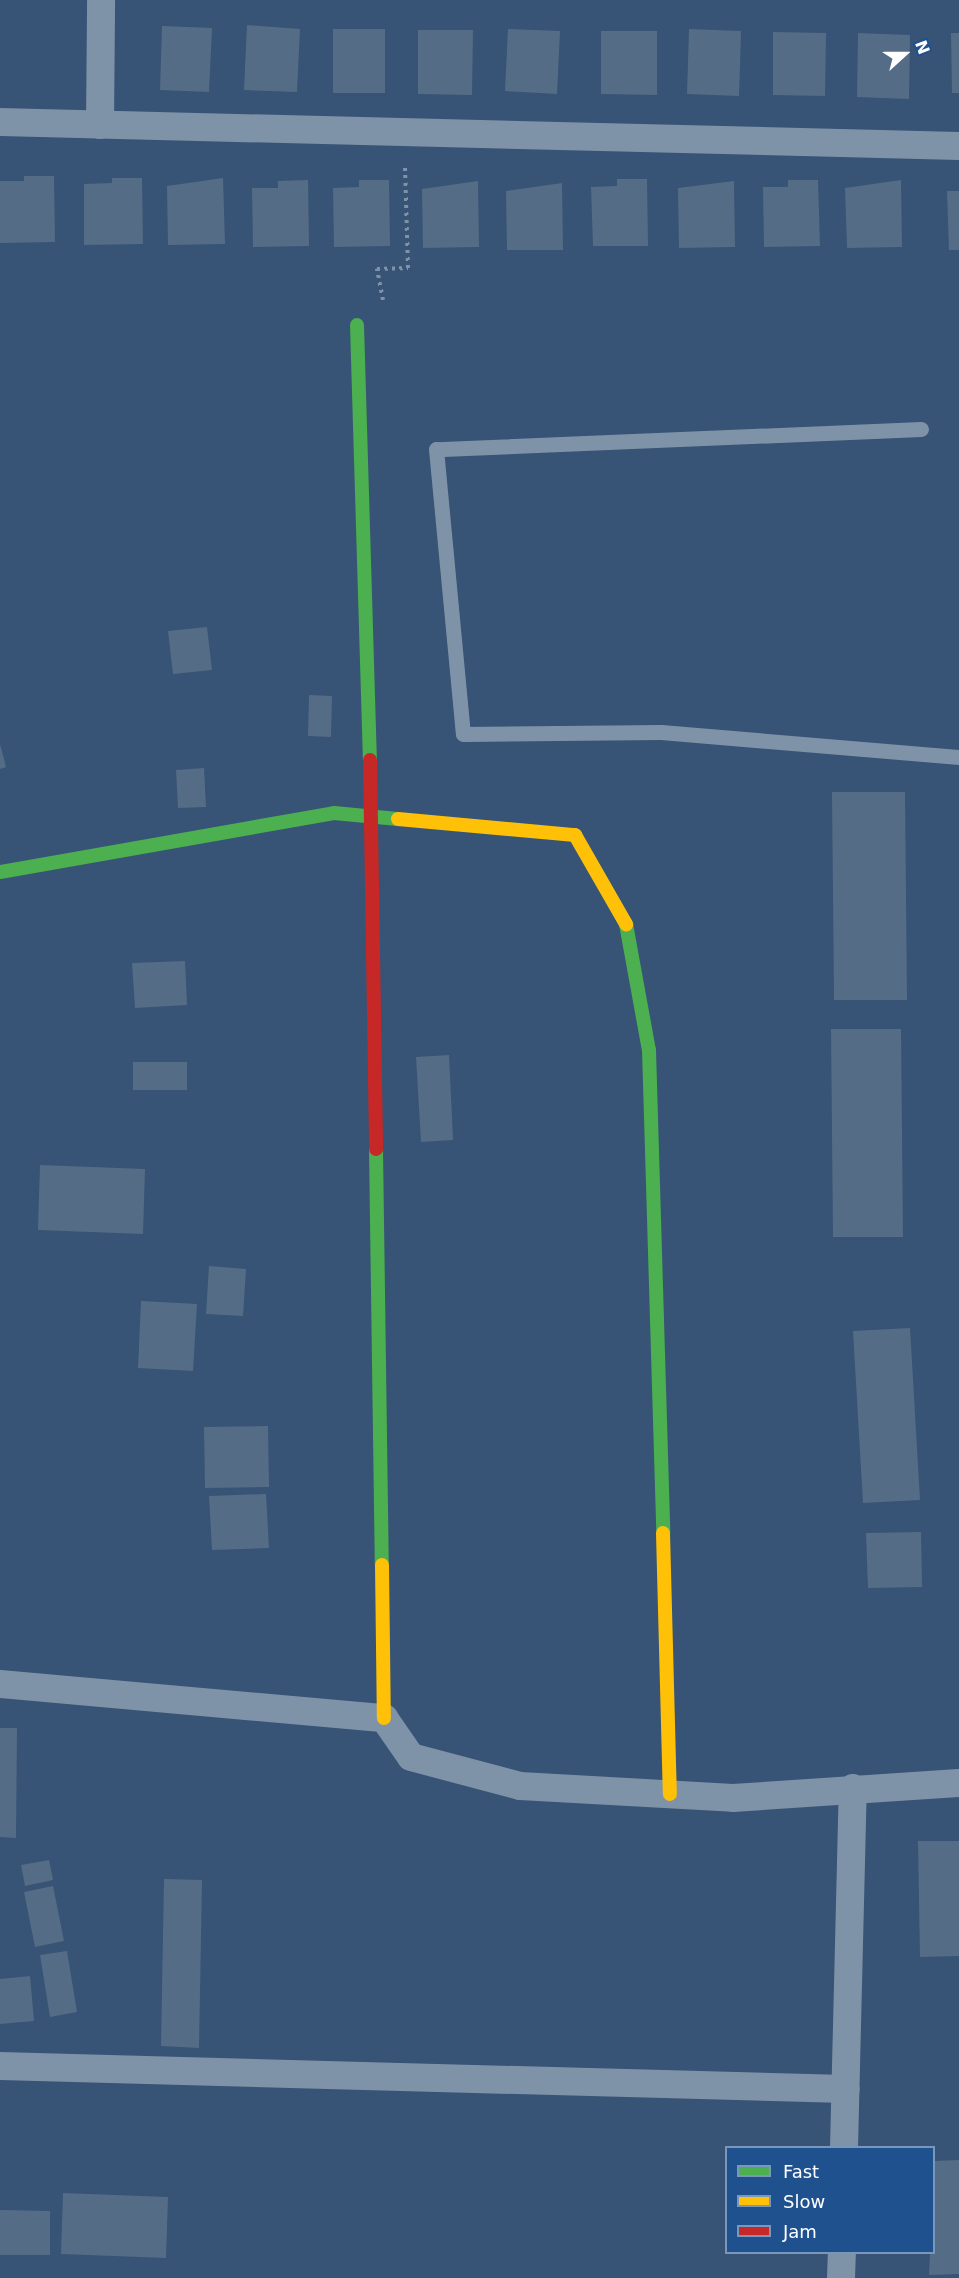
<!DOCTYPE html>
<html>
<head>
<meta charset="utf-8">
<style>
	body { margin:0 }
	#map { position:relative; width:959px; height:2278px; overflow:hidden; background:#375375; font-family:"DejaVu Sans",sans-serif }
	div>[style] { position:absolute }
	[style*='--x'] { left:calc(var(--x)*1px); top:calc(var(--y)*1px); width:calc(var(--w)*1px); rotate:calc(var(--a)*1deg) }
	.building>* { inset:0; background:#556c86 }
	.path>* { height:4px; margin-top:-2px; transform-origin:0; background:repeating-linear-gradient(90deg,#7f93a8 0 3px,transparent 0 7.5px) }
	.lane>* { height:15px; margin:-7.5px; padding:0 7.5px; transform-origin:7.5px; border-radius:7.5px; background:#7f93a8 }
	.street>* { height:28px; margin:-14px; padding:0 14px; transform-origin:14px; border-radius:14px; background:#7f93a8 }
	.fast>* { height:14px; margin:-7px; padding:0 7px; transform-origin:7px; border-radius:7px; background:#4caf50 }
	.slow>* { height:14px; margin:-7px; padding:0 7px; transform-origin:7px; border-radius:7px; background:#ffc107 }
	.jam>* { height:14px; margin:-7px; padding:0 7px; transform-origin:7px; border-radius:7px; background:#c62828 }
	span { translate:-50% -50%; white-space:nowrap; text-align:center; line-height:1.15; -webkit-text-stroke:4.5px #1e518e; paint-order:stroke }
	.legend { position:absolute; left:725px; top:2146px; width:210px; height:108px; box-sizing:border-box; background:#1e518e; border:2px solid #7897bb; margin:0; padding:8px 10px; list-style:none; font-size:18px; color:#fff }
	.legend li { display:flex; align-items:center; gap:12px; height:30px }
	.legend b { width:30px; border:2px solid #7897bb }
	.north { position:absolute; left:875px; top:24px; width:60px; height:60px; -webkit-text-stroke:4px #1e518e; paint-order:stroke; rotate:69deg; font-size:16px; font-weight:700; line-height:24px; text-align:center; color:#fff }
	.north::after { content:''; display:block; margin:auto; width:21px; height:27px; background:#fff; clip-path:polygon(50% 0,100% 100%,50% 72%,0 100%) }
</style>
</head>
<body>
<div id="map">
	<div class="building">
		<i style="clip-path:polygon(247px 25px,300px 29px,297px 92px,244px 90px)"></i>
		<i style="clip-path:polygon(162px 26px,212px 28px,209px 92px,160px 90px)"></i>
		<i style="clip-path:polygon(333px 29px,385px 29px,385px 93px,333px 93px)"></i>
		<i style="clip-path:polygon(508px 29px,560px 31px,557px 94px,505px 91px)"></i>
		<i style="clip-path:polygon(689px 29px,741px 31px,739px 96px,687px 94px)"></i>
		<i style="clip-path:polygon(418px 30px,473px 30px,472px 95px,418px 94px)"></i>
		<i style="clip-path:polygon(601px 31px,657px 31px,657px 95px,601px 94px)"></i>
		<i style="clip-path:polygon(773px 32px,826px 33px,825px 96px,773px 95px)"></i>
		<i style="clip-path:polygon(858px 33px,910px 35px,909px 99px,857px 97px)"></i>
		<i style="clip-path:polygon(951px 33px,959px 33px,959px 93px,952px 93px)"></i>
		<i style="clip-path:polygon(24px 176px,54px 176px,55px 242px,0 243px,0 181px,24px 181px)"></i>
		<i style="clip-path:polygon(112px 178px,142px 178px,143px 244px,84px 245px,84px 184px,112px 183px)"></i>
		<i style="clip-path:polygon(223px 178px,225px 244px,168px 245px,167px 186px)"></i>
		<i style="clip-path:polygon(617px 179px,647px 179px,648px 246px,593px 246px,591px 187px,617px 186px)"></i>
		<i style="clip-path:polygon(308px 180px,309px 246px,253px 247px,252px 188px,278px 188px,278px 181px)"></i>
		<i style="clip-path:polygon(359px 180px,389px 180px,390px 246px,334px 247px,333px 188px,359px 187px)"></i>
		<i style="clip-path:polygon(788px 180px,818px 180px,820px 246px,764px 247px,763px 187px,788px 187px)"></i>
		<i style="clip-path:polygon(901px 180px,902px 247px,847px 248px,845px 188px)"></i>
		<i style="clip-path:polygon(478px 181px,479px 247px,423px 248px,422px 189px)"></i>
		<i style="clip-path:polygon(734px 181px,735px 247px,679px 248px,678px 188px)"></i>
		<i style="clip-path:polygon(562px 183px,563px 250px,507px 250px,506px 191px)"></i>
		<i style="clip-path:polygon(947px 191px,959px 191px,959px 250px,949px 250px)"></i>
		<i style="clip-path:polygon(207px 627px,212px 670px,173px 674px,168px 631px)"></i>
		<i style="clip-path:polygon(309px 695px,332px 696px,331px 737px,308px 736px)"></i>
		<i style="clip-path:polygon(0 744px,6px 767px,0 769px)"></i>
		<i style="clip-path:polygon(204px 768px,206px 807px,178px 808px,176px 770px)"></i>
		<i style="clip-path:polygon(832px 792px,905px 792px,907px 1000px,834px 1000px)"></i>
		<i style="clip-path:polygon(185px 961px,187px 1005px,135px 1008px,132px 963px)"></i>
		<i style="clip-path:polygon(831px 1029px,901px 1029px,903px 1237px,833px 1237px)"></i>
		<i style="clip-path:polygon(449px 1055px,453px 1140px,421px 1142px,416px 1057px)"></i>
		<i style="clip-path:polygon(133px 1062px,187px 1062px,187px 1090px,133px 1090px)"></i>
		<i style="clip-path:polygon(40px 1165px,145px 1169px,143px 1234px,38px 1230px)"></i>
		<i style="clip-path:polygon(209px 1266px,246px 1269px,243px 1316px,206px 1314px)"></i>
		<i style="clip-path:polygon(141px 1301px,197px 1304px,193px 1371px,138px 1368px)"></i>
		<i style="clip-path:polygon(910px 1328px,920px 1500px,863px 1503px,853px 1331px)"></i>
		<i style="clip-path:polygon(268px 1426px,269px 1487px,205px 1488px,204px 1427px)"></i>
		<i style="clip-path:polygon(266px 1494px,269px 1548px,212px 1550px,209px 1496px)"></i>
		<i style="clip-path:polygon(921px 1532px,922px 1587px,868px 1588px,866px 1533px)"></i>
		<i style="clip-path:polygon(0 1728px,17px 1728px,16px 1838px,0 1837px)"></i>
		<i style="clip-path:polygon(918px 1841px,959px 1841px,959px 1956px,920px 1957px)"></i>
		<i style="clip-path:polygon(49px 1860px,53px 1880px,25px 1886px,21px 1865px)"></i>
		<i style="clip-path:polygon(164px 1879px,202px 1880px,199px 2048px,161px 2046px)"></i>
		<i style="clip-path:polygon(53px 1886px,64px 1941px,35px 1947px,24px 1892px)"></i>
		<i style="clip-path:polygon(67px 1951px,77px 2012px,50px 2017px,40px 1955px)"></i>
		<i style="clip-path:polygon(30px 1976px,34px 2021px,0 2024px,0 1979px)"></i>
		<i style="clip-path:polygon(959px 2160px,959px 2274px,929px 2275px,934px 2161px)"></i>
		<i style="clip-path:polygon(63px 2193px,168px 2197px,166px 2258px,61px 2254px)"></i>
		<i style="clip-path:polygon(0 2210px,50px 2211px,50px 2255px,0 2255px)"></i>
	</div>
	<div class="path">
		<i style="--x:383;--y:300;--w:32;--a:-101"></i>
		<i style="--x:377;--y:269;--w:31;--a:-2"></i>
		<i style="--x:408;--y:268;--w:104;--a:-91.7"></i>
	</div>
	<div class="lane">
		<i style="--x:921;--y:429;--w:485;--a:177.6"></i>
		<i style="--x:436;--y:449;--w:286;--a:84.6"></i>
		<i style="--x:463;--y:734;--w:198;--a:-0.6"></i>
		<i style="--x:661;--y:732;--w:299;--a:4.8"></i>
	</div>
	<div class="street">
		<i style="--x:0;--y:122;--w:959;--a:1.43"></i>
		<i style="--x:100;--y:125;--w:125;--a:-89.5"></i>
		<i style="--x:0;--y:1684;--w:386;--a:5.1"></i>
		<i style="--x:384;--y:1718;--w:47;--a:55.3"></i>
		<i style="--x:411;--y:1757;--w:113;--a:14.9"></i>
		<i style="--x:520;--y:1786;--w:213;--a:3.2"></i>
		<i style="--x:733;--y:1798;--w:226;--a:-3.8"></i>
		<i style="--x:0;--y:2066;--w:846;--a:1.56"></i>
		<i style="--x:844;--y:2148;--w:360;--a:-88.6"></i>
		<i style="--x:841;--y:2278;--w:26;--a:-88"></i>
	</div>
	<div class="fast">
		<i style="--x:357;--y:325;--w:435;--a:88.3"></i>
		<i style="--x:0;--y:872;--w:339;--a:-10"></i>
		<i style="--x:334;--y:813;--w:64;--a:5.4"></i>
		<i style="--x:626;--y:924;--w:128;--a:79.7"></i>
		<i style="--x:649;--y:1050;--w:483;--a:88.3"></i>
		<i style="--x:376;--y:1149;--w:416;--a:89.2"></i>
	</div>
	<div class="slow">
		<i style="--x:398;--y:819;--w:178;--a:5.2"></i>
		<i style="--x:575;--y:835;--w:103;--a:60.2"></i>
		<i style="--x:663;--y:1533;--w:261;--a:88.5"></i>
		<i style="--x:382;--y:1565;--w:153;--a:89.3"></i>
	</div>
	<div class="jam">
		<i style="--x:370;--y:760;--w:389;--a:89.1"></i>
	</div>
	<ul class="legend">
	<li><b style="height:8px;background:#4caf50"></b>Fast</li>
	<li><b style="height:8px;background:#ffc107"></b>Slow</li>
	<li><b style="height:8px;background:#c62828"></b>Jam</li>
	</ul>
	<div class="north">N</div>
</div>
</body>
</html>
